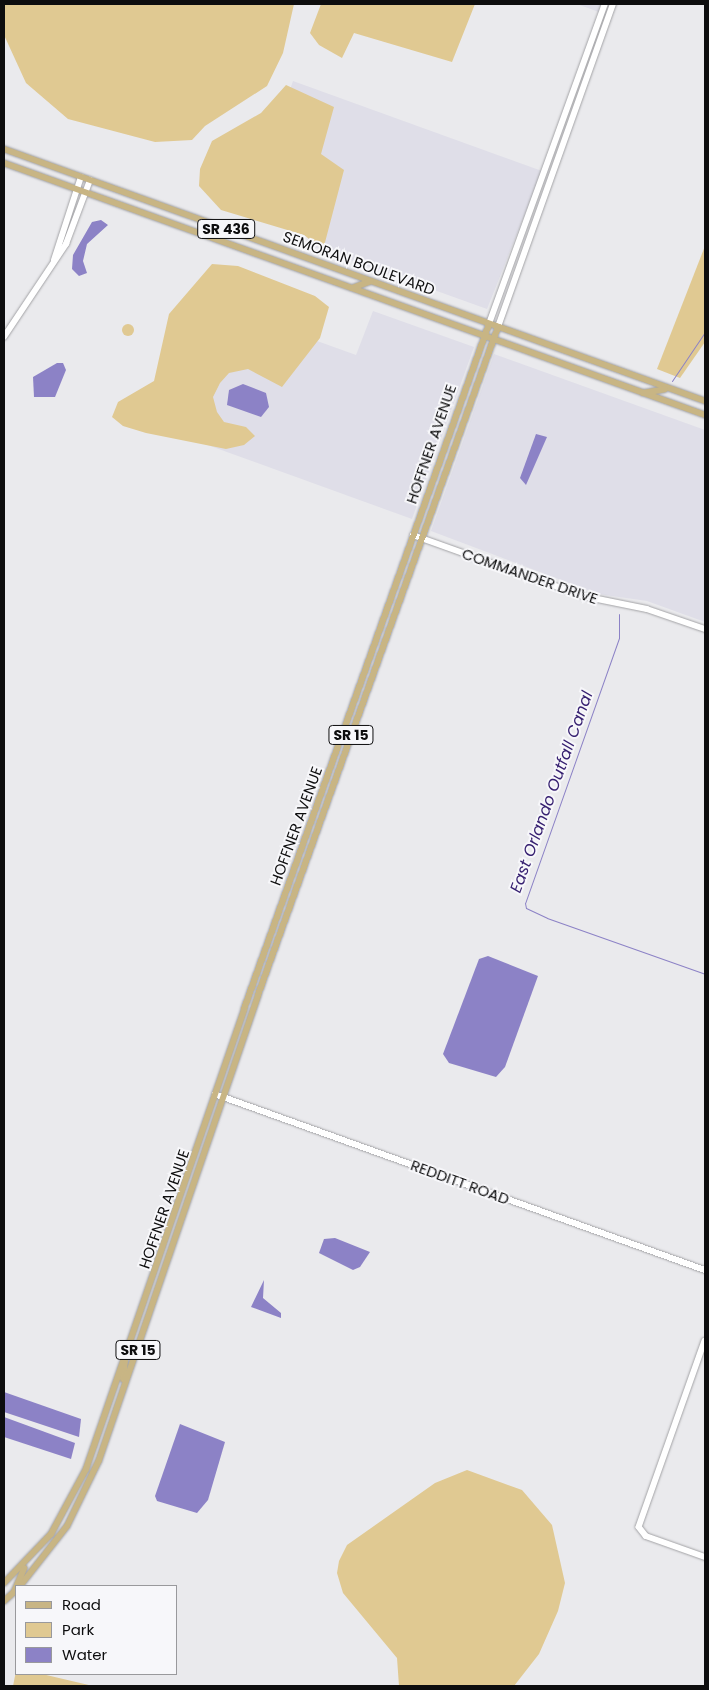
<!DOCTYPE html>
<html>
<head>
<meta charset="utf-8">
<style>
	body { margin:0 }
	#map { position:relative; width:709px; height:1690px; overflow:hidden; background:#eaeaed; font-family:Poppins,sans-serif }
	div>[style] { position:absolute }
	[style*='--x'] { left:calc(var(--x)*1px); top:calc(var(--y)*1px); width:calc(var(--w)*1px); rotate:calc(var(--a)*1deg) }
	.built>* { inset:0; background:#dfdee8 }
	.green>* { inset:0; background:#e0c992 }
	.round { border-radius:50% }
	.water>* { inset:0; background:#8c82c6 }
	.stream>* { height:1px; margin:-0.5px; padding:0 0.5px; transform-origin:0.5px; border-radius:0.5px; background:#8c82c6 }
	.roads { filter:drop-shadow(0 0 1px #a3a3a6) drop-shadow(0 0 1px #a3a3a6) }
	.secondary>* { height:5.5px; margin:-2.75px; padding:0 2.75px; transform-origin:2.75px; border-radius:2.75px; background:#fff }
	.primary>* { height:6px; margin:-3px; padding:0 3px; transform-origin:3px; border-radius:3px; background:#c8b584 }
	span { translate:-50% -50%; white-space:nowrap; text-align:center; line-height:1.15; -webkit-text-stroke:4px #f7f7fa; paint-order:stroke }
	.shield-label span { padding:1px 4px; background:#f7f7fa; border:1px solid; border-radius:4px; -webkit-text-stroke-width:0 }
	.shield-label { font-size:14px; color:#0d0d0e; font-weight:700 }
	.street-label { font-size:15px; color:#0d0d0e }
	.water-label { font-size:16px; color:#372171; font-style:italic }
	.frame { position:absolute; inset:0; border:5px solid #0d0d0e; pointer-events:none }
	.legend { position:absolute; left:15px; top:1585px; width:162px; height:90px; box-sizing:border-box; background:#f7f7fa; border:1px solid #99999c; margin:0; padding:6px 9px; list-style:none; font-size:15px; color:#0d0d0e }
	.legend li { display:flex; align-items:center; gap:10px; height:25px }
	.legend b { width:25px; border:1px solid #99999c }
</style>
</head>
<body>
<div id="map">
	<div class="built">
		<i style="clip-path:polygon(577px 4px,602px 4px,599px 12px)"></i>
		<i style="clip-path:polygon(293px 81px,542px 171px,487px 309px,306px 244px,334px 168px,271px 145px)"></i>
		<i style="clip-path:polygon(214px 304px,356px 355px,373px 311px,474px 347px,412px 519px,169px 431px)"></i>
		<i style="clip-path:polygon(494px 354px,705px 430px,705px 622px,647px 601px,598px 594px,431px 531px)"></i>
	</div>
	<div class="green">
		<i style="clip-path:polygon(4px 4px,294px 4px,283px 53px,267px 86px,205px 126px,192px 140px,155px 142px,68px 119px,26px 83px,4px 35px)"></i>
		<i style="clip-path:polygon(321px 4px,475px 4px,452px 62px,354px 33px,342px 58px,319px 45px,310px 33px)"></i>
		<i style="clip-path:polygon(286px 85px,334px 107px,321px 154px,344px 170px,323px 250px,304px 235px,221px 210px,199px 186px,200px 169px,212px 141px,261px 113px)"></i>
		<i style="clip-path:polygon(705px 246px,705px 342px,680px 378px,657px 369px)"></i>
		<i style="clip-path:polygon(212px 264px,238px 266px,315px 296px,329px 307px,320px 338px,282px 387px,248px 369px,229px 373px,220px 383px,213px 397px,217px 412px,224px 422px,246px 427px,255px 436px,244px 445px,226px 449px,146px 433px,123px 426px,112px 417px,118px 402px,154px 381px,169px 314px)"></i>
		<i class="round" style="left:122px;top:324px;width:12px;height:12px"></i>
		<i style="clip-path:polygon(467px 1470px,522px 1490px,552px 1525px,565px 1583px,558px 1611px,539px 1654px,514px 1686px,399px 1686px,397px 1658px,343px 1593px,337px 1573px,339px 1561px,347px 1545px,435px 1483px)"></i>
		<i style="clip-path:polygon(16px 1671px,16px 1674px,42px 1674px,93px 1686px,13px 1686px)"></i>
	</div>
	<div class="water">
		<i style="clip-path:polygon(101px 220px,108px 225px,87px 244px,83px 261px,87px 273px,79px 276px,72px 269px,73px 255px,92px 222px)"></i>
		<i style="clip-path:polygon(57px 363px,63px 363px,66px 370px,55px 397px,34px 397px,33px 377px)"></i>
		<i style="clip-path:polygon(243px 384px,266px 393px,269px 407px,261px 417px,227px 405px,229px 390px)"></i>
		<i style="clip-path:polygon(536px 434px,547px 437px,526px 485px,520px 478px)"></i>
		<i style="clip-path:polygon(488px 956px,538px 976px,505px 1067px,496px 1077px,449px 1063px,443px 1054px,479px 959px)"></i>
		<i style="clip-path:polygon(335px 1238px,370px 1252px,360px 1267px,353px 1270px,319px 1253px,324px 1239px)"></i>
		<i style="clip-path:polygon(264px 1280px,263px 1298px,281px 1313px,281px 1318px,251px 1307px)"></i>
		<i style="clip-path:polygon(4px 1392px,81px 1419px,79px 1437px,4px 1412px)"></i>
		<i style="clip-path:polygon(4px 1417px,75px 1443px,71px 1459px,4px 1437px)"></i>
		<i style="clip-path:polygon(180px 1424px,225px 1442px,208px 1500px,197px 1513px,157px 1501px,155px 1496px)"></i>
	</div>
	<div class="stream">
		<i style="--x:672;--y:381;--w:59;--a:-56"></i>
		<i style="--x:619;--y:614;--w:24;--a:90"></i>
		<i style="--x:619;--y:638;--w:281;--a:109.5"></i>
		<i style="--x:525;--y:903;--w:5;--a:79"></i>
		<i style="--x:526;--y:908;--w:23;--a:25"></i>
		<i style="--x:547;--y:918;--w:168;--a:19.5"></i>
	</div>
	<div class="roads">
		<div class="secondary">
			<i style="--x:54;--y:260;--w:87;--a:-72"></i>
			<i style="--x:489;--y:324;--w:340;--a:-70.1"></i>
			<i style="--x:498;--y:327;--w:343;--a:-70.4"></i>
			<i style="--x:4;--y:337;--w:112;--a:-56.3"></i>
			<i style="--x:66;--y:244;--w:68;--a:-69.4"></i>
			<i style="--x:413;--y:535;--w:181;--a:19.7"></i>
			<i style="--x:583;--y:596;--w:65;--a:11.5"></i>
			<i style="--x:647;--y:609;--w:61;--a:19"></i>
			<i style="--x:215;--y:1094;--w:521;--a:19.76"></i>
			<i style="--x:705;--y:1341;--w:197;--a:109.5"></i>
			<i style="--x:639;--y:1527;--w:11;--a:52"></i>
			<i style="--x:646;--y:1536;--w:63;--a:19.6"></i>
		</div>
		<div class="primary">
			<i style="--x:4;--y:149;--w:745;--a:19.77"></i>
			<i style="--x:4;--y:163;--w:745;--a:19.77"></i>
			<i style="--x:352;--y:288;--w:20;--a:-20"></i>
			<i style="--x:643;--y:393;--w:22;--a:-10"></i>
			<i style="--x:123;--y:1379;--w:19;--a:-84"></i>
			<i style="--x:4;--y:1583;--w:68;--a:-46.2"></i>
			<i style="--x:51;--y:1534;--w:74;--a:-61.7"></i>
			<i style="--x:86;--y:1469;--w:486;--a:-71"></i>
			<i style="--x:244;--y:1009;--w:727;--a:-70.32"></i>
			<i style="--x:20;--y:1586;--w:76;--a:-51.9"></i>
			<i style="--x:67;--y:1526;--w:73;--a:-64.1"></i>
			<i style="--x:99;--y:1460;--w:491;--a:-71.1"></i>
			<i style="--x:258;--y:995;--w:710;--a:-70.24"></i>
			<i style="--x:14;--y:1592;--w:26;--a:-67"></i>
			<i style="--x:4;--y:1601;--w:15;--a:-42"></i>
		</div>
	</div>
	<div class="shield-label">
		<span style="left:226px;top:229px">SR 436</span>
		<span style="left:351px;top:735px">SR 15</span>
		<span style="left:138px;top:1350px">SR 15</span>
	</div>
	<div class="street-label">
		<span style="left:359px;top:263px;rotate:20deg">SEMORAN BOULEVARD</span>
		<span style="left:431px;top:444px;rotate:-71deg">HOFFNER AVENUE</span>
		<span style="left:530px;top:576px;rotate:19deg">COMMANDER DRIVE</span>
		<span style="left:296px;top:826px;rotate:-70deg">HOFFNER AVENUE</span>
		<span style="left:460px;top:1182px;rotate:20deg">REDDITT ROAD</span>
		<span style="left:164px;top:1209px;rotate:-71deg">HOFFNER AVENUE</span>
	</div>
	<div class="water-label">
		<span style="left:552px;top:792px;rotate:-70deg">East Orlando Outfall Canal</span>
	</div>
	<div class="frame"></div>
	<ul class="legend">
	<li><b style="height:6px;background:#c8b584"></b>Road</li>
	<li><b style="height:14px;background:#e0c992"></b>Park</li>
	<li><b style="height:14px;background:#8c82c6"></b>Water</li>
	</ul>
</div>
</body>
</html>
